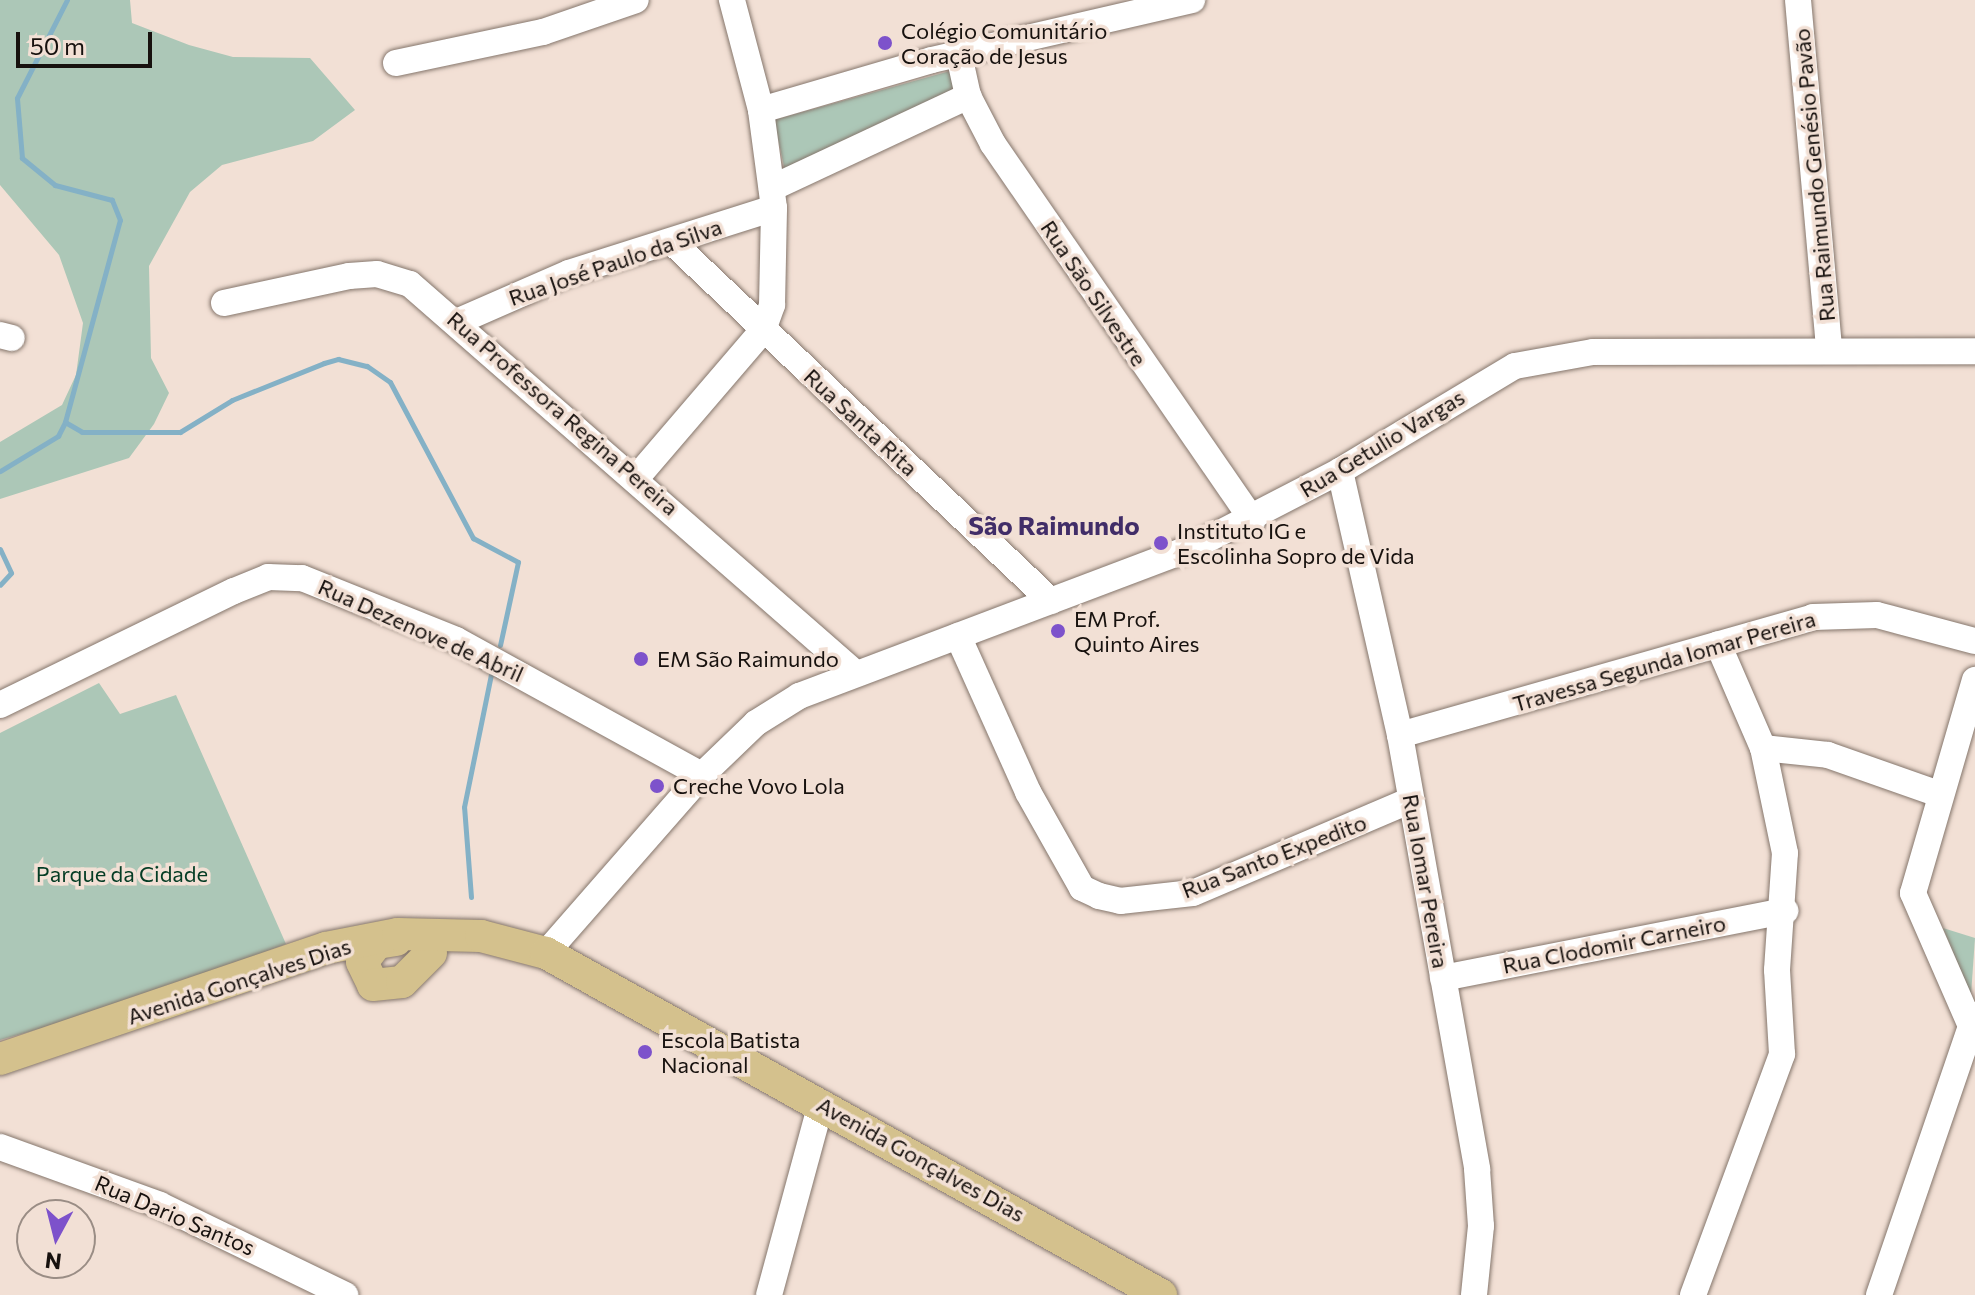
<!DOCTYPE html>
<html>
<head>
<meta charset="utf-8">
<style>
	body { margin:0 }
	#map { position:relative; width:1975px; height:1295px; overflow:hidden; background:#f2e0d5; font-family:Commissioner,sans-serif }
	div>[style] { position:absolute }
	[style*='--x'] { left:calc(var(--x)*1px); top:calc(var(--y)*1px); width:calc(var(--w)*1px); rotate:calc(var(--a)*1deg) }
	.green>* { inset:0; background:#acc7b7 }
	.stream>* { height:5px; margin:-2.5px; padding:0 2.5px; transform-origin:2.5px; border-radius:2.5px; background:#84b1c6 }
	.roads { filter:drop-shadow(0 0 2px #85766c) drop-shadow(0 0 2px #85766c) }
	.minor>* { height:26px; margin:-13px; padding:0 13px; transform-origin:13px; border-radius:13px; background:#fff }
	.major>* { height:32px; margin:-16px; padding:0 16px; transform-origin:16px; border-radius:16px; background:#d4c18d }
	.dots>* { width:22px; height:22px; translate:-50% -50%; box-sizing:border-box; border:4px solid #f2e0d5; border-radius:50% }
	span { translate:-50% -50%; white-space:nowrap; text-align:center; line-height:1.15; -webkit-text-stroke:7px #f2e0d5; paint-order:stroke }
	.poi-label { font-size:22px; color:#17110e }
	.left { translate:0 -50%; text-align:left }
	.street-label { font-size:22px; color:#17110e }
	.park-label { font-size:22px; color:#043c24 }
	.quarter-label { font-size:26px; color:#412d68; font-weight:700 }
	.north { position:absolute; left:16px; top:1199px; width:80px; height:80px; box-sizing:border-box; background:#f2e0d5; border:2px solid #9a8d85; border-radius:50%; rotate:187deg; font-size:22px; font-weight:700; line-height:32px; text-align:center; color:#17110e }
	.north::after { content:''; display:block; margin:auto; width:28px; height:36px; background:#7d52cb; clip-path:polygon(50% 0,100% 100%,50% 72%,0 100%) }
	.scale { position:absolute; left:16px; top:32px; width:136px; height:36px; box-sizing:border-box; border:4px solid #17110e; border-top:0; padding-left:10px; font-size:24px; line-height:28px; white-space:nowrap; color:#17110e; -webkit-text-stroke:6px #f2e0d5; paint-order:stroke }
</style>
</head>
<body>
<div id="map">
	<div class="green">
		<i style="clip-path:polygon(0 0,130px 0,132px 23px,189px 45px,233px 57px,310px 58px,355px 110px,313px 141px,222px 165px,190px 192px,149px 266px,151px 358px,169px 393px,154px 424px,129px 458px,0 499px,0 442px,62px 405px,76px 375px,83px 323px,59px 255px,0 185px)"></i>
		<i style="clip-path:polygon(950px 71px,956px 92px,785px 171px,774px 120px)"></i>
		<i style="clip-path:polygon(99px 683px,120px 714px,176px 695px,286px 944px,131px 1003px,0 1040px,0 733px)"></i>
		<i style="clip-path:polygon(1943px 928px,1975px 938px,1971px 995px)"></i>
	</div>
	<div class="stream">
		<i style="--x:65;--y:422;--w:20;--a:30"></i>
		<i style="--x:82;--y:432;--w:98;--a:0"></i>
		<i style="--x:180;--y:432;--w:61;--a:-31.6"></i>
		<i style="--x:232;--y:400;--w:99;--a:-21.9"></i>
		<i style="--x:324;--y:363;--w:15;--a:-16"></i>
		<i style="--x:338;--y:359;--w:30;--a:14"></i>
		<i style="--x:367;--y:366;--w:28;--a:35"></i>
		<i style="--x:390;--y:382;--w:177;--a:62"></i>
		<i style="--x:473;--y:538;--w:51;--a:28.1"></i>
		<i style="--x:518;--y:562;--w:85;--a:102.2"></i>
		<i style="--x:0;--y:471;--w:68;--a:-31.1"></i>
		<i style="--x:58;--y:436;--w:16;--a:-63"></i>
		<i style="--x:65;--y:422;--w:209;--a:-74.8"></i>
		<i style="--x:120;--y:220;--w:22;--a:-112"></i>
		<i style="--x:112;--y:200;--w:59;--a:-165.3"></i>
		<i style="--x:55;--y:185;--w:43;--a:-140.7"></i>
		<i style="--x:22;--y:158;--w:60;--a:-94.8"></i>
		<i style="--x:17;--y:98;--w:110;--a:-63"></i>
		<i style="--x:0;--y:549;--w:26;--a:65"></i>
		<i style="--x:11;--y:573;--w:16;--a:133"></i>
		<i style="--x:471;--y:897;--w:90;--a:-94.4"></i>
		<i style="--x:464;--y:807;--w:136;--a:-78.5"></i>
	</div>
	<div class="roads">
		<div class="minor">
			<i style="--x:1798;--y:0;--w:351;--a:84.9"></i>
			<i style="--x:959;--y:55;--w:42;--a:77.6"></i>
			<i style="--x:968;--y:96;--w:54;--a:62.5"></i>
			<i style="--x:993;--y:144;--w:457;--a:55.4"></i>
			<i style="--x:396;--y:63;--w:150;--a:-11.9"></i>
			<i style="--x:543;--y:32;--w:98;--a:-19"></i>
			<i style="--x:761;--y:110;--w:178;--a:-16.3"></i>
			<i style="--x:932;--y:60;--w:267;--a:-13"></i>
			<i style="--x:772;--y:188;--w:217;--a:-25.1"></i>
			<i style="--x:672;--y:242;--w:522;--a:43.45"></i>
			<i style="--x:224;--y:303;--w:128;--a:-12.2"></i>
			<i style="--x:349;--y:276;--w:28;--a:-4"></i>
			<i style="--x:377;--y:274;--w:34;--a:17"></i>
			<i style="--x:410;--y:284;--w:590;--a:41.15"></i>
			<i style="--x:459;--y:321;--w:120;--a:-23.6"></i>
			<i style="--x:569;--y:273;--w:215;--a:-17.6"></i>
			<i style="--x:0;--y:335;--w:12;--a:14"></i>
			<i style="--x:1340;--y:471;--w:271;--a:77.2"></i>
			<i style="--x:1400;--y:735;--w:441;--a:79.9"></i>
			<i style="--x:1477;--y:1169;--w:57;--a:86"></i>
			<i style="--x:1481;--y:1226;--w:69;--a:95.8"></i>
			<i style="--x:638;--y:476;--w:192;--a:-49.4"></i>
			<i style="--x:763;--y:330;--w:27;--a:-70"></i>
			<i style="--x:772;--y:305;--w:97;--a:-88.8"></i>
			<i style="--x:774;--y:208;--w:99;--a:-97.6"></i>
			<i style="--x:761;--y:110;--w:114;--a:-104.8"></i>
			<i style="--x:958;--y:636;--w:171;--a:65.8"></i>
			<i style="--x:1028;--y:792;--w:110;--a:60.6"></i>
			<i style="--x:1082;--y:888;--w:19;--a:25"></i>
			<i style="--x:1099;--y:896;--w:22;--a:13"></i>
			<i style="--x:1120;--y:901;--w:73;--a:-6.3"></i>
			<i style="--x:1193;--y:893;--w:237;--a:-23.1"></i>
			<i style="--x:0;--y:705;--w:260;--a:-26"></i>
			<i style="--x:234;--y:591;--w:37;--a:-22"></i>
			<i style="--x:268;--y:577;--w:34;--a:2"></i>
			<i style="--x:302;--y:578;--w:166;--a:21.9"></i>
			<i style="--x:456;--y:640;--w:281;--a:28.8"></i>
			<i style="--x:1400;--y:735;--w:430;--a:-15.9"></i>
			<i style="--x:1813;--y:617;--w:64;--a:-1.8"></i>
			<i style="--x:1877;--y:615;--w:101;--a:14.9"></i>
			<i style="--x:1763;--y:748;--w:65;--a:6.1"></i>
			<i style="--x:1828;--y:755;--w:118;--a:19.4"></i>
			<i style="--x:546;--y:953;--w:237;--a:-48.8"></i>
			<i style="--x:702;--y:775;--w:75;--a:-43.9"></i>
			<i style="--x:756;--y:723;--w:51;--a:-32.1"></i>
			<i style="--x:799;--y:696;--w:417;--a:-20.7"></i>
			<i style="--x:1189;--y:549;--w:170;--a:-27.3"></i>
			<i style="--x:1340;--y:471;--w:204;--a:-31"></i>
			<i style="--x:1515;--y:366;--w:79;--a:-10.2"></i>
			<i style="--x:1593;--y:352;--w:382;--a:-0.1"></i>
			<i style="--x:1443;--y:978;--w:349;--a:-11.1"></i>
			<i style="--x:1971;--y:1026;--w:145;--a:-113.6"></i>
			<i style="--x:1913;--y:893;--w:222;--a:-73.8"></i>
			<i style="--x:0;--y:1147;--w:170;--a:19.9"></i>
			<i style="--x:160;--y:1205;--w:206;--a:25.9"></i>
			<i style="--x:769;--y:1295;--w:199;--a:-74.8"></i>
			<i style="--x:1693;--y:1295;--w:257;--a:-69.7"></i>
			<i style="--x:1782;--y:1054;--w:84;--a:-93.4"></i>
			<i style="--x:1777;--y:970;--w:117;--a:-86.1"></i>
			<i style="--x:1785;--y:853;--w:107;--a:-101.8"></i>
			<i style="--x:1763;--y:748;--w:113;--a:-113.4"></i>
			<i style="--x:1879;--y:1295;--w:296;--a:-71.1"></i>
		</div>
		<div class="major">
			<i style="--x:396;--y:940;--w:19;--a:171"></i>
			<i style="--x:377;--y:943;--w:24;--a:128"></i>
			<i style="--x:362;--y:962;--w:25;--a:64"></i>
			<i style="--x:373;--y:985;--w:29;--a:-6"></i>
			<i style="--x:402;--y:982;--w:41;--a:-45"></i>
			<i style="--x:0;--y:1059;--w:344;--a:-18.8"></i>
			<i style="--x:326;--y:948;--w:73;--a:-11"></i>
			<i style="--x:398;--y:934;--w:83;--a:1.4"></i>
			<i style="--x:481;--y:936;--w:67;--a:14.7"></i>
			<i style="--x:546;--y:953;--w:704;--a:29.08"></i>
		</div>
	</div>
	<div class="dots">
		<i style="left:885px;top:43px;background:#7d52cb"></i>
		<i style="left:1161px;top:543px;background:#7d52cb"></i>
		<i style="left:1058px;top:631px;background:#7d52cb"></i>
		<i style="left:641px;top:659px;background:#7d52cb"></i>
		<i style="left:657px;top:786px;background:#7d52cb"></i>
		<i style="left:645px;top:1052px;background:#7d52cb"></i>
	</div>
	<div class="poi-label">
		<span class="left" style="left:901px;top:43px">Colégio Comunitário<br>Coração de Jesus</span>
		<span class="left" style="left:1177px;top:543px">Instituto IG e<br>Escolinha Sopro de Vida</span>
		<span class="left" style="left:1074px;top:631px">EM Prof.<br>Quinto Aires</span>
		<span class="left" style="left:657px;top:659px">EM São Raimundo</span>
		<span class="left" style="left:673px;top:786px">Creche Vovo Lola</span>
		<span class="left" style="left:661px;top:1052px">Escola Batista<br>Nacional</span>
	</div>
	<div class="street-label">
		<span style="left:1814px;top:175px;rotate:-95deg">Rua Raimundo Genésio Pavão</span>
		<span style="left:615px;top:262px;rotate:-19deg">Rua José Paulo da Silva</span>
		<span style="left:1094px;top:293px;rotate:56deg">Rua São Silvestre</span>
		<span style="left:563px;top:413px;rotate:41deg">Rua Professora Regina Pereira</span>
		<span style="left:861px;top:422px;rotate:43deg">Rua Santa Rita</span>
		<span style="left:1382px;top:443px;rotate:-31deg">Rua Getulio Vargas</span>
		<span style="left:421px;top:630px;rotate:24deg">Rua Dezenove de Abril</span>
		<span style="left:1664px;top:661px;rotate:-16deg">Travessa Segunda Iomar Pereira</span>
		<span style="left:1274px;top:856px;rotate:-21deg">Rua Santo Expedito</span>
		<span style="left:1426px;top:881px;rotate:80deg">Rua Iomar Pereira</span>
		<span style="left:1614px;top:944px;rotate:-11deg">Rua Clodomir Carneiro</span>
		<span style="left:239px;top:981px;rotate:-18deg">Avenida Gonçalves Dias</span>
		<span style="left:921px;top:1159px;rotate:29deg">Avenida Gonçalves Dias</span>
		<span style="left:175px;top:1215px;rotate:23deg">Rua Dario Santos</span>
	</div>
	<div class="park-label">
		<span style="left:122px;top:874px">Parque da Cidade</span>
	</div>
	<div class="quarter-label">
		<span style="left:1054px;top:525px">São Raimundo</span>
	</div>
	<div class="north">N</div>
	<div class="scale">50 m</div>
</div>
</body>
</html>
